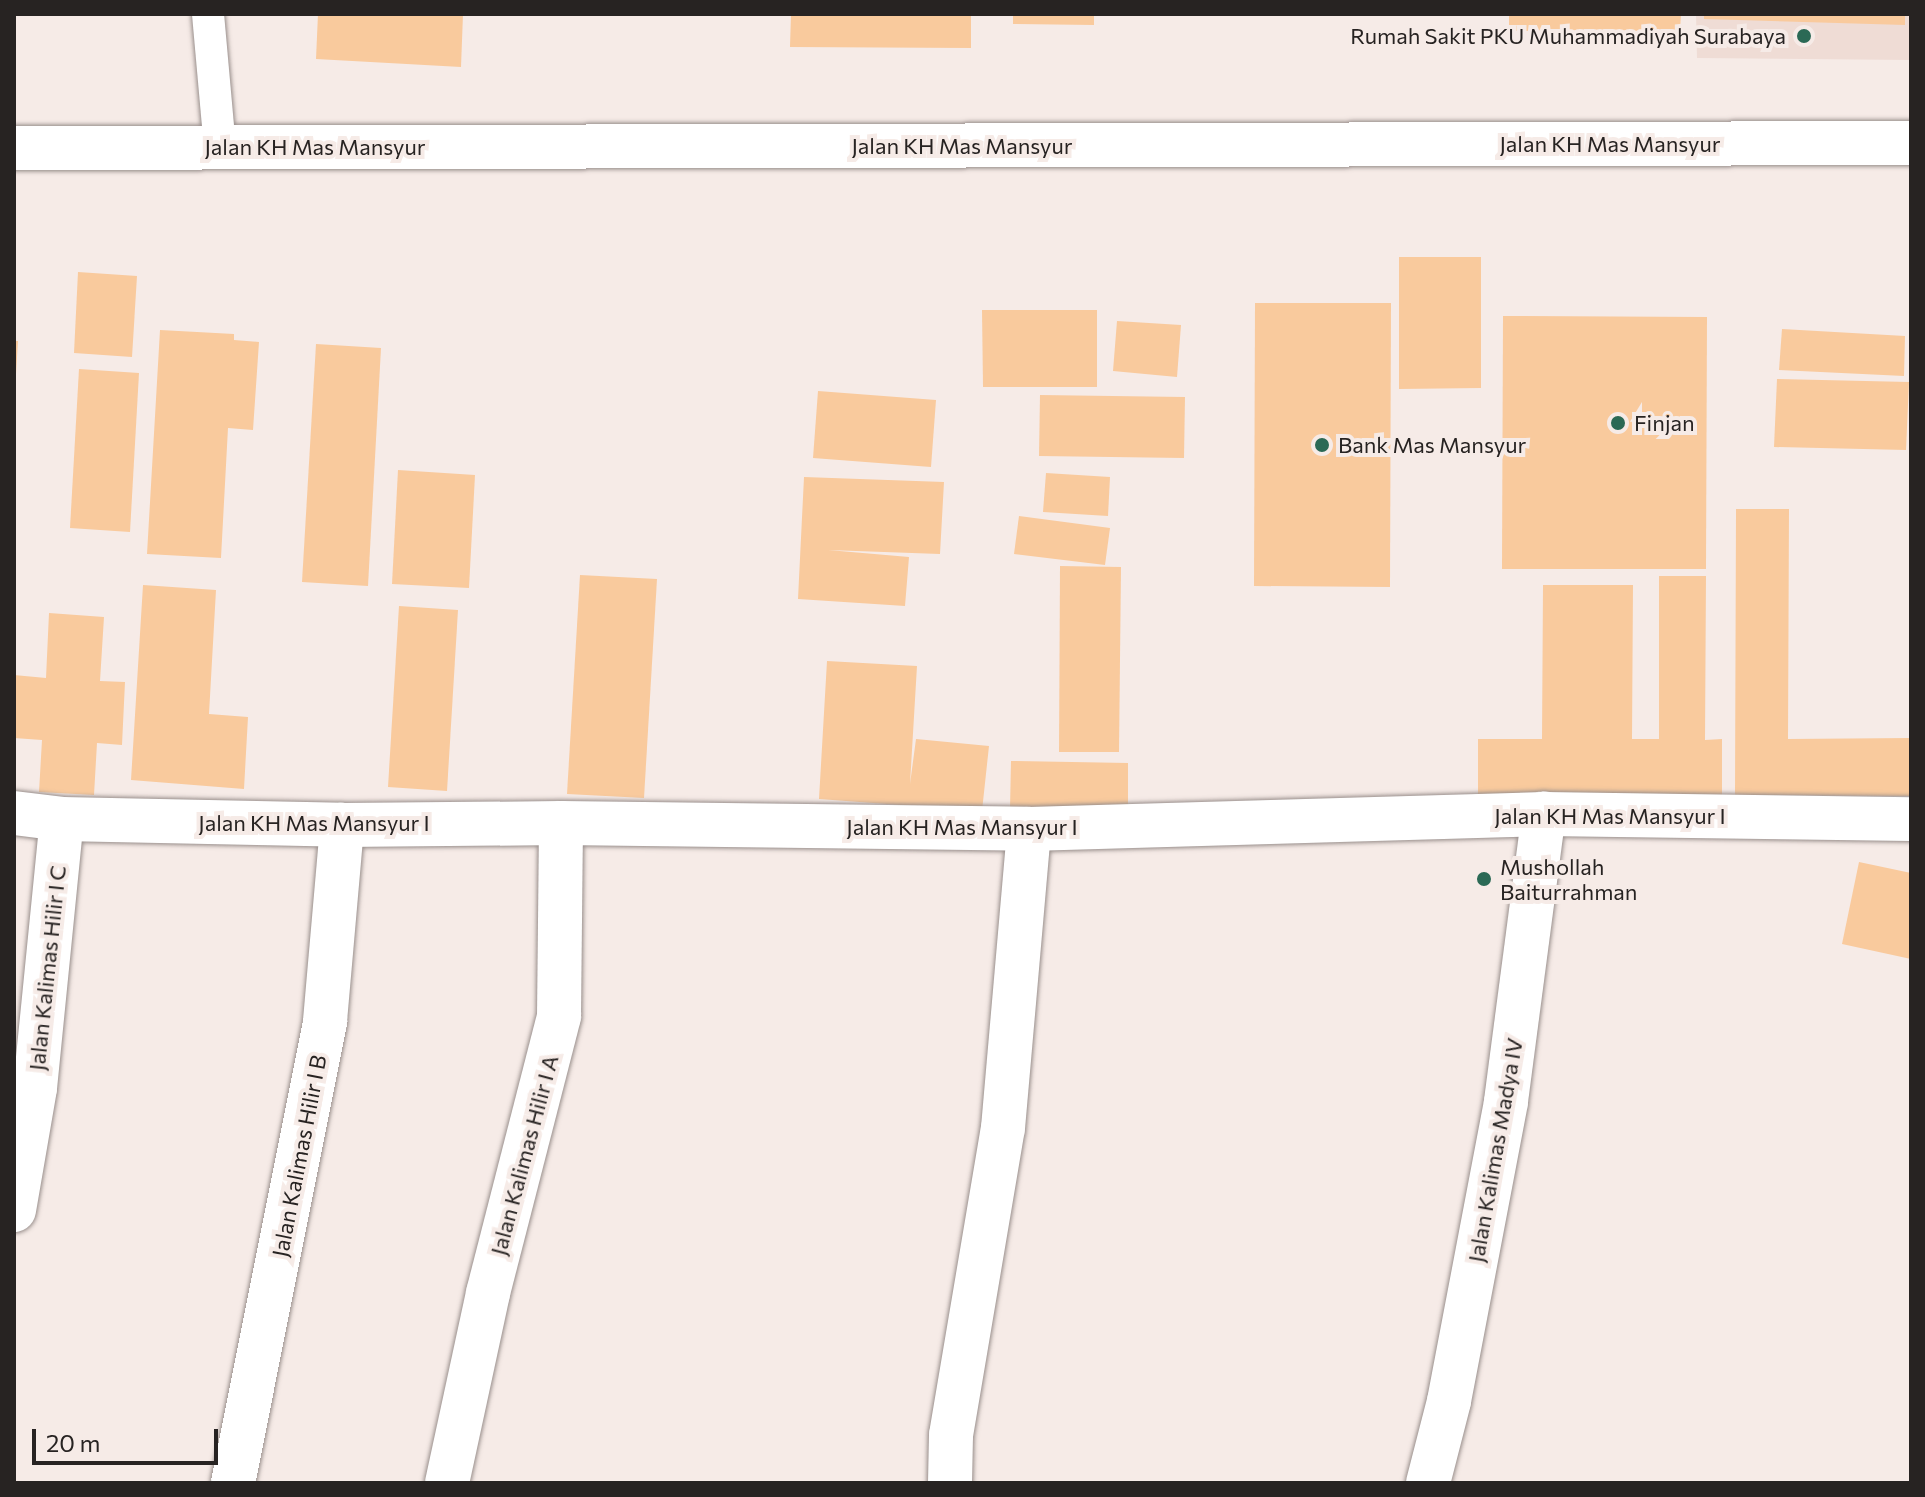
<!DOCTYPE html>
<html>
<head>
<meta charset="utf-8">
<style>
	body { margin:0 }
	#map { position:relative; width:1925px; height:1497px; overflow:hidden; background:#f6ebe7; font-family:Commissioner,sans-serif }
	div>[style] { position:absolute }
	[style*='--x'] { left:calc(var(--x)*1px); top:calc(var(--y)*1px); width:calc(var(--w)*1px); rotate:calc(var(--a)*1deg) }
	.built>* { inset:0; background:#efdcd5 }
	.building>* { inset:0; background:#f9ca9d }
	.roads { filter:drop-shadow(0 0 2px #998f8c) drop-shadow(0 0 2px #998f8c) }
	.service>* { height:32px; margin:-16px; padding:0 16px; transform-origin:16px; border-radius:16px; background:#fff }
	.minor>* { height:44px; margin:-22px; padding:0 22px; transform-origin:22px; border-radius:22px; background:#fff }
	.tertiary>* { height:44px; margin:-22px; padding:0 22px; transform-origin:22px; border-radius:22px; background:#fff }
	.dots>* { width:22px; height:22px; translate:-50% -50%; box-sizing:border-box; border:4px solid #f6ebe7; border-radius:50% }
	span { translate:-50% -50%; white-space:nowrap; text-align:center; line-height:1.15; -webkit-text-stroke:8px #f6ebe7; paint-order:stroke }
	.poi-label { font-size:22px; color:#272322 }
	.right { translate:-100% -50%; text-align:right }
	.left { translate:0 -50%; text-align:left }
	.street-label { font-size:22px; color:#272322 }
	.frame { position:absolute; inset:0; border:16px solid #272322; pointer-events:none }
	.scale { position:absolute; left:32px; top:1429px; width:186px; height:36px; box-sizing:border-box; border:4px solid #272322; border-top:0; padding-left:10px; font-size:24px; line-height:28px; white-space:nowrap; color:#272322; -webkit-text-stroke:6px #f6ebe7; paint-order:stroke }
</style>
</head>
<body>
<div id="map">
	<div class="built">
		<i style="clip-path:polygon(1696px 14px,1911px 14px,1911px 60px,1697px 58px)"></i>
	</div>
	<div class="building">
		<i style="clip-path:polygon(318px 14px,463px 14px,461px 67px,316px 59px)"></i>
		<i style="clip-path:polygon(791px 14px,971px 14px,971px 48px,790px 47px)"></i>
		<i style="clip-path:polygon(1013px 14px,1094px 14px,1094px 25px,1013px 24px)"></i>
		<i style="clip-path:polygon(1509px 14px,1681px 14px,1680px 31px,1509px 31px)"></i>
		<i style="clip-path:polygon(1704px 14px,1905px 14px,1905px 25px,1704px 19px)"></i>
		<i style="clip-path:polygon(1399px 257px,1481px 257px,1481px 388px,1399px 389px)"></i>
		<i style="clip-path:polygon(78px 272px,137px 276px,132px 357px,74px 353px)"></i>
		<i style="clip-path:polygon(1255px 303px,1391px 303px,1390px 587px,1254px 586px)"></i>
		<i style="clip-path:polygon(982px 310px,1097px 310px,1097px 387px,983px 387px)"></i>
		<i style="clip-path:polygon(1503px 316px,1707px 317px,1706px 569px,1502px 569px)"></i>
		<i style="clip-path:polygon(1117px 321px,1181px 325px,1177px 377px,1113px 371px)"></i>
		<i style="clip-path:polygon(1782px 329px,1905px 336px,1904px 376px,1779px 370px)"></i>
		<i style="clip-path:polygon(160px 330px,234px 334px,234px 340px,259px 342px,253px 430px,228px 428px,221px 558px,147px 554px)"></i>
		<i style="clip-path:polygon(14px 341px,18px 341px,16px 374px,14px 374px)"></i>
		<i style="clip-path:polygon(316px 344px,381px 348px,368px 586px,302px 582px)"></i>
		<i style="clip-path:polygon(79px 369px,139px 373px,130px 532px,70px 528px)"></i>
		<i style="clip-path:polygon(1777px 379px,1909px 382px,1906px 450px,1774px 447px)"></i>
		<i style="clip-path:polygon(818px 391px,936px 400px,931px 467px,813px 458px)"></i>
		<i style="clip-path:polygon(1040px 395px,1185px 397px,1184px 458px,1039px 456px)"></i>
		<i style="clip-path:polygon(398px 470px,475px 475px,469px 588px,392px 584px)"></i>
		<i style="clip-path:polygon(1046px 473px,1110px 477px,1108px 516px,1043px 512px)"></i>
		<i style="clip-path:polygon(804px 477px,944px 482px,940px 554px,828px 550px,909px 557px,905px 606px,798px 599px)"></i>
		<i style="clip-path:polygon(1736px 509px,1789px 509px,1788px 739px,1911px 738px,1911px 796px,1735px 795px)"></i>
		<i style="clip-path:polygon(1019px 516px,1110px 528px,1105px 565px,1014px 554px)"></i>
		<i style="clip-path:polygon(1060px 566px,1121px 567px,1119px 752px,1059px 752px)"></i>
		<i style="clip-path:polygon(580px 575px,657px 579px,644px 798px,567px 794px)"></i>
		<i style="clip-path:polygon(1659px 576px,1706px 576px,1705px 740px,1722px 739px,1722px 802px,1478px 801px,1478px 739px,1542px 739px,1543px 585px,1633px 585px,1632px 739px,1659px 739px)"></i>
		<i style="clip-path:polygon(143px 585px,216px 590px,209px 714px,248px 717px,244px 789px,131px 780px)"></i>
		<i style="clip-path:polygon(399px 606px,458px 610px,447px 791px,388px 787px)"></i>
		<i style="clip-path:polygon(49px 613px,104px 617px,100px 681px,125px 682px,122px 745px,97px 743px,94px 795px,39px 792px,42px 740px,14px 738px,14px 675px,46px 678px)"></i>
		<i style="clip-path:polygon(827px 661px,917px 666px,910px 784px,916px 739px,989px 746px,982px 811px,819px 799px)"></i>
		<i style="clip-path:polygon(1011px 761px,1128px 763px,1128px 810px,1010px 809px)"></i>
		<i style="clip-path:polygon(1859px 862px,1911px 873px,1911px 959px,1842px 944px)"></i>
	</div>
	<div class="roads">
		<div class="service">
			<i style="--x:208;--y:14;--w:135;--a:84.9"></i>
		</div>
		<div class="minor">
			<i style="--x:14;--y:813;--w:48;--a:7.1"></i>
			<i style="--x:62;--y:819;--w:280;--a:1.2"></i>
			<i style="--x:342;--y:825;--w:219;--a:-0.5"></i>
			<i style="--x:561;--y:823;--w:468;--a:0.7"></i>
			<i style="--x:1029;--y:829;--w:515;--a:-1.67"></i>
			<i style="--x:1544;--y:814;--w:367;--a:0.8"></i>
			<i style="--x:14;--y:1210;--w:124;--a:-80.2"></i>
			<i style="--x:35;--y:1088;--w:270;--a:-84.3"></i>
			<i style="--x:233;--y:1483;--w:471;--a:-78.7"></i>
			<i style="--x:325;--y:1021;--w:197;--a:-85"></i>
			<i style="--x:447;--y:1483;--w:194;--a:-77.8"></i>
			<i style="--x:488;--y:1293;--w:286;--a:-75.6"></i>
			<i style="--x:559;--y:1016;--w:193;--a:-89.4"></i>
			<i style="--x:950;--y:1483;--w:48;--a:-88.8"></i>
			<i style="--x:951;--y:1435;--w:311;--a:-80.4"></i>
			<i style="--x:1003;--y:1128;--w:300;--a:-85"></i>
			<i style="--x:1428;--y:1483;--w:85;--a:-75.6"></i>
			<i style="--x:1449;--y:1401;--w:305;--a:-79.2"></i>
			<i style="--x:1506;--y:1101;--w:290;--a:-82.5"></i>
		</div>
		<div class="tertiary">
			<i style="--x:14;--y:148;--w:1897;--a:-0.15"></i>
		</div>
	</div>
	<div class="dots">
		<i style="left:1804px;top:36px;background:#2b6955"></i>
		<i style="left:1618px;top:423px;background:#2b6955"></i>
		<i style="left:1322px;top:445px;background:#2b6955"></i>
		<i style="left:1484px;top:879px;background:#2b6955"></i>
	</div>
	<div class="poi-label">
		<span class="right" style="left:1786px;top:36px">Rumah Sakit PKU Muhammadiyah Surabaya</span>
		<span class="left" style="left:1634px;top:423px">Finjan</span>
		<span class="left" style="left:1338px;top:445px">Bank Mas Mansyur</span>
		<span class="left" style="left:1500px;top:879px">Mushollah<br>Baiturrahman</span>
	</div>
	<div class="street-label">
		<span style="left:1610px;top:144px">Jalan KH Mas Mansyur</span>
		<span style="left:962px;top:146px">Jalan KH Mas Mansyur</span>
		<span style="left:315px;top:147px">Jalan KH Mas Mansyur</span>
		<span style="left:1610px;top:816px">Jalan KH Mas Mansyur I</span>
		<span style="left:314px;top:823px">Jalan KH Mas Mansyur I</span>
		<span style="left:962px;top:827px">Jalan KH Mas Mansyur I</span>
		<span style="left:47px;top:968px;rotate:-84deg">Jalan Kalimas Hilir I C</span>
		<span style="left:1495px;top:1150px;rotate:-80deg">Jalan Kalimas Madya IV</span>
		<span style="left:524px;top:1155px;rotate:-75deg">Jalan Kalimas Hilir I A</span>
		<span style="left:299px;top:1156px;rotate:-79deg">Jalan Kalimas Hilir I B</span>
	</div>
	<div class="frame"></div>
	<div class="scale">20 m</div>
</div>
</body>
</html>
